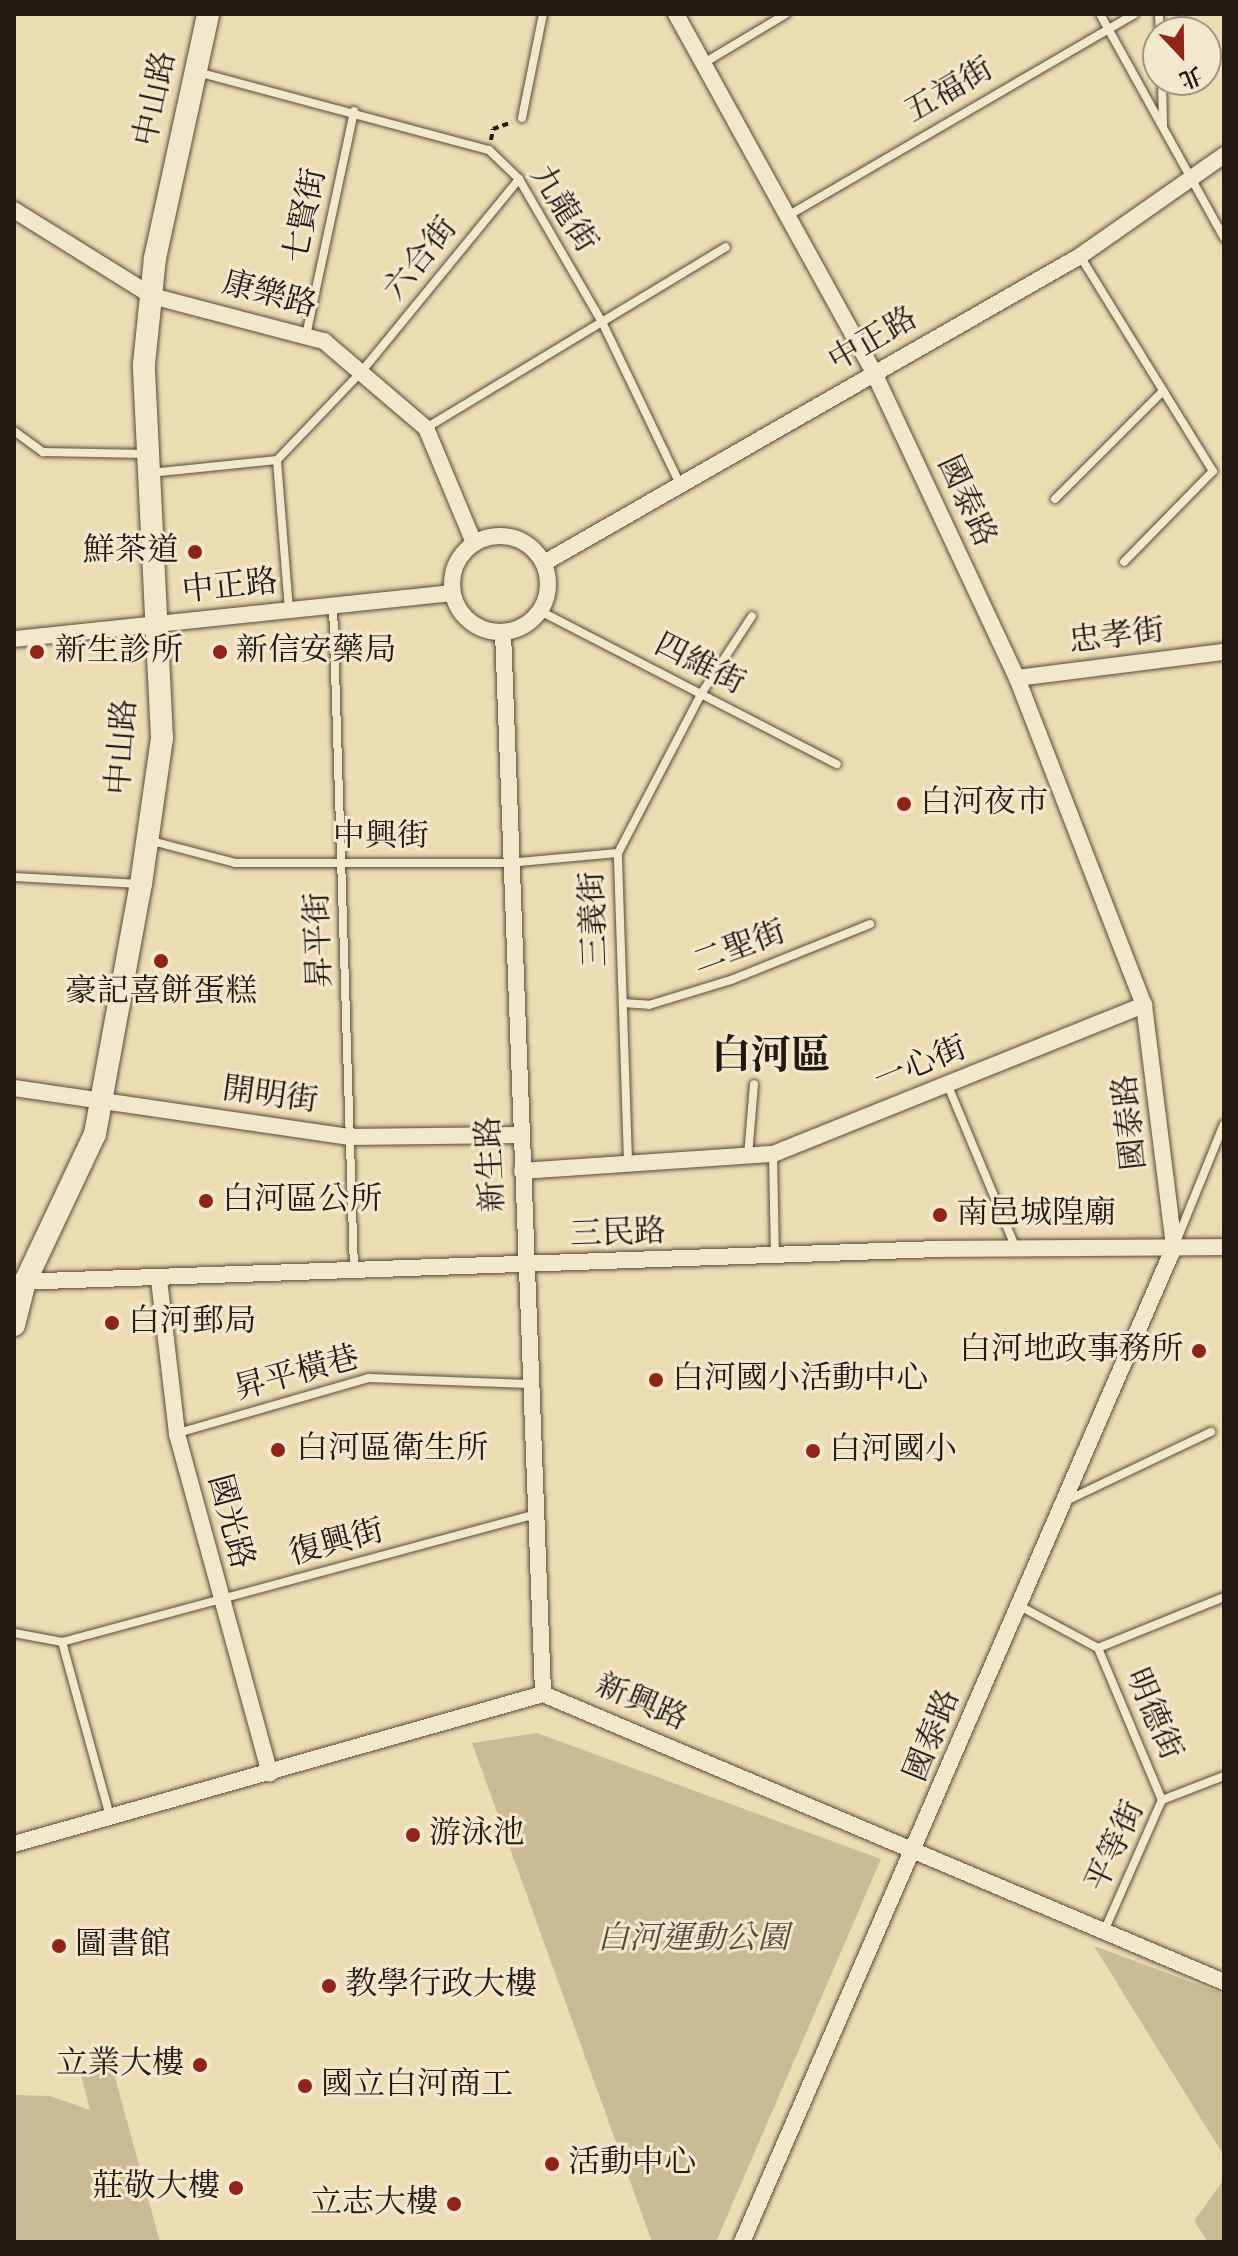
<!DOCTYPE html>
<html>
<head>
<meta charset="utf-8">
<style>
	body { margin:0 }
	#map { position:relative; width:1238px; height:2256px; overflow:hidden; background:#ecdcb3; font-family:"Old Standard TT","Noto Serif TC",serif }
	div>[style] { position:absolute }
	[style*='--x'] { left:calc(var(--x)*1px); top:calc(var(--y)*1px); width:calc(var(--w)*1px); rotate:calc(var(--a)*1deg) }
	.green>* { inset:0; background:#cabb97 }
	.path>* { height:4px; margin-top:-2px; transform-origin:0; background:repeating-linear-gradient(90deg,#221910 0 6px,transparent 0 10px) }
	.roads { filter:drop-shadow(0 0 2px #544a39) drop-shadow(0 0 2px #544a39) }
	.lane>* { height:8px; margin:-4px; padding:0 4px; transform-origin:4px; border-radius:4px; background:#f3e8ce }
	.street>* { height:16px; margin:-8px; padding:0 8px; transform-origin:8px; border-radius:8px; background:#f3e8ce }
	.street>.ring { margin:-8px; padding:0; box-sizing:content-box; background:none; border:16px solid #f3e8ce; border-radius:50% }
	.secondary>* { height:22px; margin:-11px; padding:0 11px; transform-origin:11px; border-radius:11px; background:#f3e8ce }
	.dots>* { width:22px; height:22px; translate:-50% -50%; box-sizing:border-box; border:4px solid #f3e8ce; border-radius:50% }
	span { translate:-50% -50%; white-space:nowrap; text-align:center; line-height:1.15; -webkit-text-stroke:6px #f3e8ce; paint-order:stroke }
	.street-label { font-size:32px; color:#221910 }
	.poi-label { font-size:32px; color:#221910 }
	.right { translate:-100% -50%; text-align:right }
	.left { translate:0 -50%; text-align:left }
	.park-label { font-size:32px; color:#544a38; font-style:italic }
	.district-label { font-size:40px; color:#221910; font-weight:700 }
	.frame { position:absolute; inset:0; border:16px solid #221910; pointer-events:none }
	.north { position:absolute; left:1142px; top:16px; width:80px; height:80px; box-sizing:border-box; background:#f3e8ce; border:2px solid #9f9582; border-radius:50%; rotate:158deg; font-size:22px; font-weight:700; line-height:32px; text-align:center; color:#221910 }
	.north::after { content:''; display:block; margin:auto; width:28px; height:36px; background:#8f2418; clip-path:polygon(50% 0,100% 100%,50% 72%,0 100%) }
</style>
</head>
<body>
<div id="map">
	<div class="green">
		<i style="clip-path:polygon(537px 1733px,881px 1859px,716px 2242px,652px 2242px,472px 1743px)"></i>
		<i style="clip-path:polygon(1094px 1946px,1224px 1994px,1224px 2156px)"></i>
		<i style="clip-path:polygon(112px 2066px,160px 2242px,14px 2242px,14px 2095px,50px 2096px,90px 2110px,81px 2074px)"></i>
		<i style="clip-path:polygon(1224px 2179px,1224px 2242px,1208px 2242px,1194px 2221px)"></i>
	</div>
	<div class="path">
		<i style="--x:491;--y:140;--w:11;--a:-80"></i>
		<i style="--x:493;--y:129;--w:20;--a:-20"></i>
	</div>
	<div class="roads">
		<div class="lane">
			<i style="--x:1100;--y:14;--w:256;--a:61"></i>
			<i style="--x:1159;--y:14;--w:18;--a:87"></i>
			<i style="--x:704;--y:63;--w:96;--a:-30.9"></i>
			<i style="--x:197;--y:72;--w:302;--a:15"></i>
			<i style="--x:489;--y:150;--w:42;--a:44"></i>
			<i style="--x:519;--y:179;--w:168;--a:59.9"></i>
			<i style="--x:603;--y:324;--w:178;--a:64.3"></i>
			<i style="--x:1162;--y:80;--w:45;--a:88.7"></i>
			<i style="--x:522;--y:118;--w:106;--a:-78.6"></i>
			<i style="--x:791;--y:214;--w:397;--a:-30.2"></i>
			<i style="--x:1080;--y:256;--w:253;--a:58.3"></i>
			<i style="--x:1213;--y:471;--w:127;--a:134.4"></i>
			<i style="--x:307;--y:331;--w:225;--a:-77.9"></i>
			<i style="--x:426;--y:428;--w:350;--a:-31.1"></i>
			<i style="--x:14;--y:431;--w:36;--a:36"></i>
			<i style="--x:43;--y:452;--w:104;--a:1.1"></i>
			<i style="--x:150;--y:473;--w:128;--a:-5.8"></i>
			<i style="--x:1055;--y:499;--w:153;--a:-45"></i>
			<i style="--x:333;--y:605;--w:666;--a:88.19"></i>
			<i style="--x:289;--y:610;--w:150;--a:-94.6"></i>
			<i style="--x:277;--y:460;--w:123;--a:-46.3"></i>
			<i style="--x:362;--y:371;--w:248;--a:-50.7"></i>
			<i style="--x:540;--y:611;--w:334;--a:27.3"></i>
			<i style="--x:148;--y:840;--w:90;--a:14.8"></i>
			<i style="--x:235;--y:863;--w:273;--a:0"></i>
			<i style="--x:508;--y:863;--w:110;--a:-5.2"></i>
			<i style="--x:14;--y:877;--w:126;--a:3.2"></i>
			<i style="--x:623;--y:1003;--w:26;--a:4"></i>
			<i style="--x:649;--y:1005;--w:86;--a:-17"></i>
			<i style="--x:731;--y:980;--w:150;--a:-21.9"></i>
			<i style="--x:948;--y:1086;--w:173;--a:67.3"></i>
			<i style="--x:773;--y:1154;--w:102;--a:88.9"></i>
			<i style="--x:748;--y:1156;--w:72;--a:-85.2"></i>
			<i style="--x:628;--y:1161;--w:308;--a:-91.9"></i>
			<i style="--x:618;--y:853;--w:179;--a:-62.4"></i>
			<i style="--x:701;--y:694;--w:93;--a:-56.8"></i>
			<i style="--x:1176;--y:1242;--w:127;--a:-67.9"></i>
			<i style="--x:178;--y:1433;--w:199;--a:-16.1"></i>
			<i style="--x:369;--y:1378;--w:159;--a:2.2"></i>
			<i style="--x:1064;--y:1502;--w:163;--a:-25.5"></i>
			<i style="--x:1018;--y:1605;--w:91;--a:28.3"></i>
			<i style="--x:1098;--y:1648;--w:136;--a:-22"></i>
			<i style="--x:14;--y:1633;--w:49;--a:10.6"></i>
			<i style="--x:62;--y:1642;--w:488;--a:-15.1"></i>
			<i style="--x:62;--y:1642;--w:180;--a:74.6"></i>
			<i style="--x:1098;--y:1648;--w:165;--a:67.2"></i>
			<i style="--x:1105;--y:1929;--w:141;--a:-66.2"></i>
			<i style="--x:1162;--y:1800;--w:66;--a:-21.2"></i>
		</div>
		<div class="street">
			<i style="--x:676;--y:14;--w:410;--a:61.1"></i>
			<i style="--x:874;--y:373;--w:337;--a:64.9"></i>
			<i style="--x:1017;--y:678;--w:351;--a:68.8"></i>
			<i style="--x:1144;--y:1005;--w:244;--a:82.9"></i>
			<i style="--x:1174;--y:1247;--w:1085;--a:113.47"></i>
			<i style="--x:14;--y:210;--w:163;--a:31.9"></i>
			<i style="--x:152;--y:296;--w:178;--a:14.7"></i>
			<i style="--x:324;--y:341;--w:134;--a:40.5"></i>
			<i style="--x:426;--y:428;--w:125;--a:67.3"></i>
			<i class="ring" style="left:452px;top:536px;width:80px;height:80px"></i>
			<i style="--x:544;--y:563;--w:618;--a:-29.8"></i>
			<i style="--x:1080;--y:256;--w:176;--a:-35"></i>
			<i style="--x:503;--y:632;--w:1063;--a:87.84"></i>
			<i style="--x:14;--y:639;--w:440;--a:-6"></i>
			<i style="--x:1017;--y:678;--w:209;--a:-7.2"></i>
			<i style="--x:14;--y:1088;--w:340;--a:8.3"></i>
			<i style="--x:350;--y:1137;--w:169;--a:-0.7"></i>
			<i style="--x:522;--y:1171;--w:252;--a:-3.9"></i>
			<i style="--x:773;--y:1154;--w:400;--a:-21.9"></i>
			<i style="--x:159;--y:1280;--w:155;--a:83.3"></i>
			<i style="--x:177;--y:1434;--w:352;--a:74.7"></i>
			<i style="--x:16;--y:1282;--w:924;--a:-2.05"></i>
			<i style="--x:939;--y:1249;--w:285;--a:-0.4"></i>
			<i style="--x:14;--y:1844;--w:550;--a:-15.83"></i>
			<i style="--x:543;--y:1694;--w:739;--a:22.92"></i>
		</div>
		<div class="secondary">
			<i style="--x:14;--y:1325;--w:44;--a:-75.7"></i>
			<i style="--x:25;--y:1282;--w:164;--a:-64.7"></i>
			<i style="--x:95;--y:1134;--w:254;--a:-79.6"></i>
			<i style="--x:141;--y:884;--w:148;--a:-81.8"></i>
			<i style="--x:162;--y:738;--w:374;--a:-92.8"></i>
			<i style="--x:144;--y:364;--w:107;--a:-84.1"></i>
			<i style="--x:155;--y:258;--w:250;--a:-77.7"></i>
		</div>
	</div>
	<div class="dots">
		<i style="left:195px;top:552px;background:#8f2418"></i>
		<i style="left:37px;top:652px;background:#8f2418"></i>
		<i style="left:220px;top:652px;background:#8f2418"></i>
		<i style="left:904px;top:804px;background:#8f2418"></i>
		<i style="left:161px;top:961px;background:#8f2418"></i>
		<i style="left:206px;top:1201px;background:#8f2418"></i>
		<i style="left:940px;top:1215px;background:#8f2418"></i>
		<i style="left:112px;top:1323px;background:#8f2418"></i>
		<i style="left:1199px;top:1351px;background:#8f2418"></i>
		<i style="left:656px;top:1380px;background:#8f2418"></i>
		<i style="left:278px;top:1450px;background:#8f2418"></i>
		<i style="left:813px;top:1451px;background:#8f2418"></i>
		<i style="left:413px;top:1835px;background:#8f2418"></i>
		<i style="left:59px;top:1946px;background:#8f2418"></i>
		<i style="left:329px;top:1986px;background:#8f2418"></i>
		<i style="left:200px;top:2065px;background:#8f2418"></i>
		<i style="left:305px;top:2086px;background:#8f2418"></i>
		<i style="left:552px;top:2164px;background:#8f2418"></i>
		<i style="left:236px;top:2188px;background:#8f2418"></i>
		<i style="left:454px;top:2204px;background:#8f2418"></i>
	</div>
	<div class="street-label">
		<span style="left:950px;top:92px;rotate:-30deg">五福街</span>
		<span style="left:157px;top:99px;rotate:-78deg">中山路</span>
		<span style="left:562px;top:210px;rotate:58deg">九龍街</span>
		<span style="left:307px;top:216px;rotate:-78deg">七賢街</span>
		<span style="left:422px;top:260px;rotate:-51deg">六合街</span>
		<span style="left:269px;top:296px;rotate:15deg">康樂路</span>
		<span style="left:874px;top:341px;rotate:-30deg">中正路</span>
		<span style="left:965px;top:502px;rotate:65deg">國泰路</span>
		<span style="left:230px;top:588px;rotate:-6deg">中正路</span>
		<span style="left:1117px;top:638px;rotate:-7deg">忠孝街</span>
		<span style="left:699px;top:666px;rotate:27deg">四維街</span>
		<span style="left:124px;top:747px;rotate:-86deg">中山路</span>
		<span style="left:381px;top:838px">中興街</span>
		<span style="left:596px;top:919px;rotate:-92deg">三義街</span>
		<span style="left:321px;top:940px;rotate:-92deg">昇平街</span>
		<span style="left:740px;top:949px;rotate:-20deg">二聖街</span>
		<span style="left:921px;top:1066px;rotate:-22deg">一心街</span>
		<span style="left:270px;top:1097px;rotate:8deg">開明街</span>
		<span style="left:1132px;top:1122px;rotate:-96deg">國泰路</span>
		<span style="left:493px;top:1164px;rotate:-93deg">新生路</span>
		<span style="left:618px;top:1235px;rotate:-2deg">三民路</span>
		<span style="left:297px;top:1375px;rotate:-15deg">昇平橫巷</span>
		<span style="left:229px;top:1522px;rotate:75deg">國光路</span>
		<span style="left:337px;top:1544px;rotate:-15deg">復興街</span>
		<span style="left:641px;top:1704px;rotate:23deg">新興路</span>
		<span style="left:1152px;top:1715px;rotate:67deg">明德街</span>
		<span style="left:934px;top:1736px;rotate:-68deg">國泰路</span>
		<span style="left:1117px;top:1847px;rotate:-65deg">平等街</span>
	</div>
	<div class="poi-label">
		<span class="right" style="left:179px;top:552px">鮮茶道</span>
		<span class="left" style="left:55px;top:652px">新生診所</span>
		<span class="left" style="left:236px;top:652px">新信安藥局</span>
		<span class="left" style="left:920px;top:804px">白河夜市</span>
		<span style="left:161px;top:993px">豪記喜餅蛋糕</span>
		<span class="left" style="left:222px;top:1201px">白河區公所</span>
		<span class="left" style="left:956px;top:1215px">南邑城隍廟</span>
		<span class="left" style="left:128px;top:1323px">白河郵局</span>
		<span class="right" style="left:1183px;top:1351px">白河地政事務所</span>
		<span class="left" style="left:672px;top:1380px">白河國小活動中心</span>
		<span class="left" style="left:296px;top:1450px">白河區衛生所</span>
		<span class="left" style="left:829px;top:1451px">白河國小</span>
		<span class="left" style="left:429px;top:1835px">游泳池</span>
		<span class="left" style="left:75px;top:1946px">圖書館</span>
		<span class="left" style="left:345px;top:1986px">教學行政大樓</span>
		<span class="right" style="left:184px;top:2065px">立業大樓</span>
		<span class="left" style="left:321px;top:2086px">國立白河商工</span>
		<span class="left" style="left:568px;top:2164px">活動中心</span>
		<span class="right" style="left:220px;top:2188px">莊敬大樓</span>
		<span class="right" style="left:438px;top:2204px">立志大樓</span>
	</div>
	<div class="park-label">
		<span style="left:693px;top:1940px">白河運動公園</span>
	</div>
	<div class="district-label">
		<span style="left:771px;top:1058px">白河區</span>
	</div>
	<div class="frame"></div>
	<div class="north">北</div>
</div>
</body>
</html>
